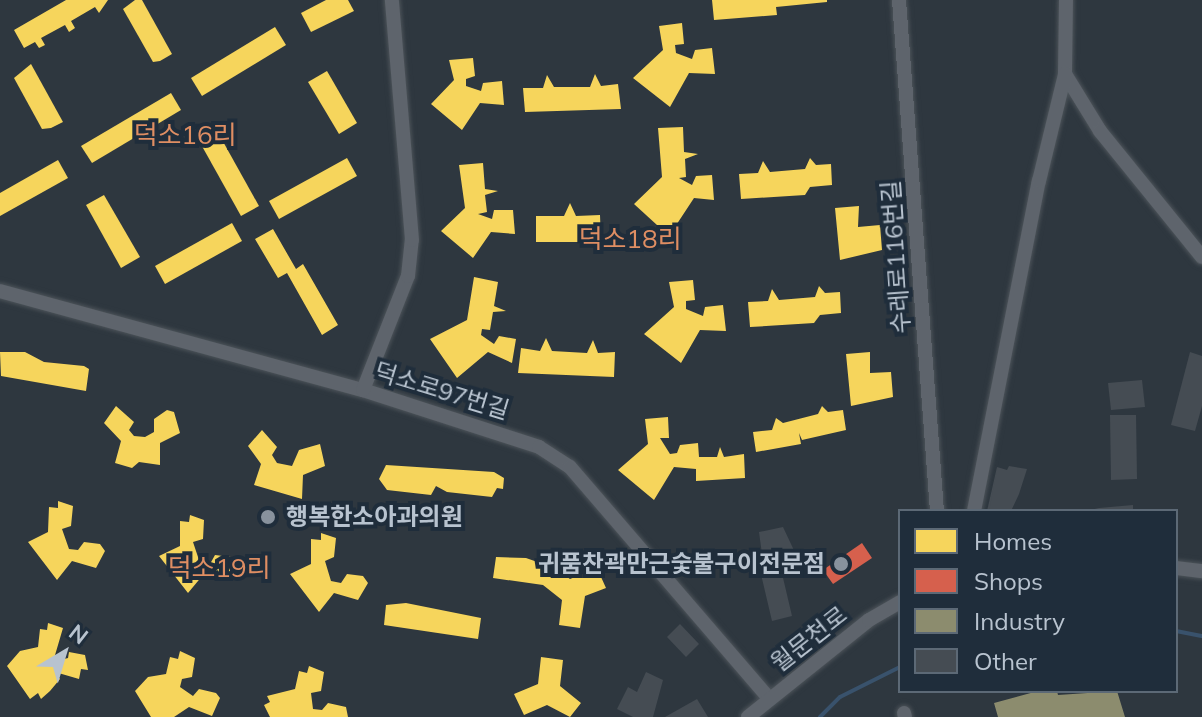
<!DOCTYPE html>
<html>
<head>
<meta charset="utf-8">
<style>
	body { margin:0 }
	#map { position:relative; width:1202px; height:717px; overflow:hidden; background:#2e373f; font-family:Mulish,"Noto Sans KR",sans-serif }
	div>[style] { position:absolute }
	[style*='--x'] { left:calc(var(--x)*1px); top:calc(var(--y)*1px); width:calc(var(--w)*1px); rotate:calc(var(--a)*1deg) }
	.homes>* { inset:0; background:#f6d55c }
	.shops>* { inset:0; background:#d6604d }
	.industry>* { inset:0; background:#8c8c6e }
	.stream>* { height:4px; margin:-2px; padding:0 2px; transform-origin:2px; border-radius:2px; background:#39526c }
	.building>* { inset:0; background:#454c53 }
	.roads { filter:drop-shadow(0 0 2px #4c5359) drop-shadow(0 0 2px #4c5359) }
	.street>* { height:14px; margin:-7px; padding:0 7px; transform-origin:7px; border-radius:7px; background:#5e646c }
	.dots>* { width:22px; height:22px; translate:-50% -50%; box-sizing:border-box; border:4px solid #1f2d3b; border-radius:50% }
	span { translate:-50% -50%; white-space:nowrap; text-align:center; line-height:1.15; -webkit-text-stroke:8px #1f2d3b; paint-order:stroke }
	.street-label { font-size:24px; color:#b8c3cf }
	.poi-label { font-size:24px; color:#b8c3cf; font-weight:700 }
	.left { translate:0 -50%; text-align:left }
	.right { translate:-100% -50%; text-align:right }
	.neighbourhood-label { font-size:26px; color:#df8e63 }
	.legend { position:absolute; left:898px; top:509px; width:280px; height:184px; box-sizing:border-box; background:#1f2d3b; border:2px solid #5c6976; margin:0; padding:10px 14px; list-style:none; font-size:24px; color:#b8c3cf }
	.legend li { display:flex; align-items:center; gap:16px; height:40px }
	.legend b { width:40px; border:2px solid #5c6976 }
	.north { position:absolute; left:24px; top:613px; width:80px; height:80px; -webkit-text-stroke:6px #1f2d3b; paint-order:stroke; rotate:38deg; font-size:22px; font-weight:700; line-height:32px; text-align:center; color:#b8c3cf }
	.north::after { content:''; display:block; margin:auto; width:28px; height:36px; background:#b8c3cf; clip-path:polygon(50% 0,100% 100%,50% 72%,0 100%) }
</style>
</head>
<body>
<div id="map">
	<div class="homes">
		<i style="clip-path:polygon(66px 0,108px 0,99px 13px,95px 7px,71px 21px,75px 28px,69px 32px,65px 25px,41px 38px,45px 45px,39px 48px,35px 42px,24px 48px,14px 30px)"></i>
		<i style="clip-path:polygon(135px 0,142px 0,172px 54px,160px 61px,153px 62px,123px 9px)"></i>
		<i style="clip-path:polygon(326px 0,348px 0,354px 11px,311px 32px,301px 13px)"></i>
		<i style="clip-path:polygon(712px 0,827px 0,827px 2px,776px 7px,777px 15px,714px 20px)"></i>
		<i style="clip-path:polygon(682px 23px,684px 44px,675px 45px,676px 53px,692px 59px,695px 50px,712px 48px,715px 74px,689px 73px,670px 107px,633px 78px,663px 50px,659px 26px)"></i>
		<i style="clip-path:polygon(275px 27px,286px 45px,202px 96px,191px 78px)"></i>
		<i style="clip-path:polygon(473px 58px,475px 76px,466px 79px,466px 86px,481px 91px,483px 83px,502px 81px,504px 105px,480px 103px,462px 130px,431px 104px,454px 80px,449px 60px)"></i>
		<i style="clip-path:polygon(31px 64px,63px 122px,51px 128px,42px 129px,14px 78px)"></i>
		<i style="clip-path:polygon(327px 71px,357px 123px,339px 134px,308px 82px)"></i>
		<i style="clip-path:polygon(595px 74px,601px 86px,618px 84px,621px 109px,525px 112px,523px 88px,543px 88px,547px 75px,554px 87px,590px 87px)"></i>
		<i style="clip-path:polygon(171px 93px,181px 110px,92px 163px,81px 146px)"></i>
		<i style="clip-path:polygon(683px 127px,684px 152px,698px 154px,685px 159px,686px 177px,679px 178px,692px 185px,696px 176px,712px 175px,714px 200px,694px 198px,669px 236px,634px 204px,662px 177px,658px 128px)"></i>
		<i style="clip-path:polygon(216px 129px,259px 206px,241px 216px,198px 139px)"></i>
		<i style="clip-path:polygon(347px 158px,357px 176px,279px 219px,269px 201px)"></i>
		<i style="clip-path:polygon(810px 158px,816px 165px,831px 164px,832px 185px,810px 187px,805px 195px,741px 199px,739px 174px,758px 173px,763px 161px,770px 172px,805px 169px)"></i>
		<i style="clip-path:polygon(58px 160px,68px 178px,0 216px,0 193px)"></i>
		<i style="clip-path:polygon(483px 163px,485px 189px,498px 191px,485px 195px,487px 212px,478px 214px,492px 219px,494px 210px,513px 210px,515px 234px,491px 232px,473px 258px,441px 231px,465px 208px,459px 165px)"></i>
		<i style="clip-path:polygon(104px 195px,140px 257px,121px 268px,86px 205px)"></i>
		<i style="clip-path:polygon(570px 203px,576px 216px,600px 215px,601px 242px,536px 242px,536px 216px,564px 216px)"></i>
		<i style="clip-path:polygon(859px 206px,858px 227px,880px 225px,882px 250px,840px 260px,835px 208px)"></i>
		<i style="clip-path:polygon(232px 223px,242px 241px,165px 284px,155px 266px)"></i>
		<i style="clip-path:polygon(273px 229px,296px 269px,303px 264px,338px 325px,322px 335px,287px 273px,278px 278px,255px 239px)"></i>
		<i style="clip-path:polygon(474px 277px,498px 282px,494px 306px,506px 311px,493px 312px,490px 330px,482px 329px,481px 335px,494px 344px,499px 336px,516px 339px,512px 363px,488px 352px,457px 378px,430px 339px,467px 320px)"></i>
		<i style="clip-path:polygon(693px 280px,695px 300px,686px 301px,686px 309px,703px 316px,705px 307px,723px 305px,726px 331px,700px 330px,681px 363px,644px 334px,674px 307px,669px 282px)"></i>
		<i style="clip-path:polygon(819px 286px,825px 293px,840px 292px,841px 313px,820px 315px,814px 323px,750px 327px,748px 302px,768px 301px,772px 289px,779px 300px,815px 297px)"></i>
		<i style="clip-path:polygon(546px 338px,552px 351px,587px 353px,593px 340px,598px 353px,615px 352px,614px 377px,518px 373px,521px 348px,540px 351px)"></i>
		<i style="clip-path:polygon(0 352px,25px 352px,44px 362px,84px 366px,89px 369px,86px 391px,1px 376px)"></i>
		<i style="clip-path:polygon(870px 352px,870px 373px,891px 372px,893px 397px,851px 406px,846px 354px)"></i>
		<i style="clip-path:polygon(116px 406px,134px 422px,129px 430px,134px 436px,145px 437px,154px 432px,154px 419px,167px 410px,174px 412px,180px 433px,160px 443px,160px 465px,139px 462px,132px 468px,115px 463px,121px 441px,104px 423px)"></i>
		<i style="clip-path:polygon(822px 406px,828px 412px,843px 410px,846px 430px,802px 440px,799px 433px,801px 444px,756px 452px,753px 432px,772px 430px,776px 418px,783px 423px,818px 414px)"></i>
		<i style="clip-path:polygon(668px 417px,669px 438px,660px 438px,670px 454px,677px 453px,680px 445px,698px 443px,699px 457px,717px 457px,720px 447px,724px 457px,744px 454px,745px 478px,696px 481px,696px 469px,674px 467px,654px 500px,618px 470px,648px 444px,645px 419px)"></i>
		<i style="clip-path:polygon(262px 430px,277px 447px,272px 455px,277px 463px,292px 466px,299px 450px,320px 444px,325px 466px,303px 475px,302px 499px,254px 485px,261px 464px,248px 446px)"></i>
		<i style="clip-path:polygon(386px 465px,494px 472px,504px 478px,503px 489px,497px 488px,492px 497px,447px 492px,436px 486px,431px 495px,387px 490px,379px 479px)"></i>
		<i style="clip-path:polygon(58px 501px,73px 506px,71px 526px,62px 529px,69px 549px,78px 550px,84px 542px,100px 544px,105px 551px,96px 568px,72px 561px,57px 580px,28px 542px,48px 532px,49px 507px,58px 508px)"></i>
		<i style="clip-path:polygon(190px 515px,204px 520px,203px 539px,193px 542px,200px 563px,210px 564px,215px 555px,231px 557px,237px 564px,227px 581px,203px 575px,188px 593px,159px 556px,180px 546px,180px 521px,189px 522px)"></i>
		<i style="clip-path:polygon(321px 533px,336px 538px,334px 557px,325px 561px,331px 581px,341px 583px,347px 574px,363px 576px,368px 583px,358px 600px,334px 593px,319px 612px,290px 574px,311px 564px,311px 539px,321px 540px)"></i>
		<i style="clip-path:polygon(496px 557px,526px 558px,546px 565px,549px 576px,555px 568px,570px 579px,597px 568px,606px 588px,585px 596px,580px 628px,559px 625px,562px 600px,543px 585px,493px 578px)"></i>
		<i style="clip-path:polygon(406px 603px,481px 618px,478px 639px,384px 625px,386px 605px)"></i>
		<i style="clip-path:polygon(48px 623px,63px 628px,53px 662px,68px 658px,69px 652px,85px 655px,88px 670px,81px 669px,79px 679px,55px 672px,60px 679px,50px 691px,41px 699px,38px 693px,30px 699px,7px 666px,20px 651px,38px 647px,40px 629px,47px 630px)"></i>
		<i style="clip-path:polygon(180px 651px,195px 658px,192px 677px,182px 679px,180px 687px,193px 696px,199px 689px,216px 693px,220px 698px,212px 716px,189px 707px,174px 717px,151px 717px,135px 691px,148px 677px,166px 674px,170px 657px,178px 659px)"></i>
		<i style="clip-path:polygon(541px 657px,563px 660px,560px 686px,581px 703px,570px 717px,547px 705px,524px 715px,514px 694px,538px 684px)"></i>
		<i style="clip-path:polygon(309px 666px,324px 672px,321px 691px,311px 693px,313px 709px,322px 710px,328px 703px,346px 707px,348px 717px,270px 717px,264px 705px,270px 702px,267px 696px,295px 689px,299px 671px,307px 673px)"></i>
	</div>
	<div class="shops">
		<i style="clip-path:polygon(862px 543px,872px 558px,833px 584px,823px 570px)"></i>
	</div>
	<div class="industry">
		<i style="clip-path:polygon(1038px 691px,1057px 691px,1058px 695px,1117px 691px,1125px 717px,998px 717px,994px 703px)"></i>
	</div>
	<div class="stream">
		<i style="--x:1176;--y:631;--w:26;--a:11"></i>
		<i style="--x:820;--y:717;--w:28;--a:-45"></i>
		<i style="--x:840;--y:697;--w:67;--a:-26.6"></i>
	</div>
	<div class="building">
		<i style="clip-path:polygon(1190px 352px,1202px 356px,1202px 406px,1195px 431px,1171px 425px)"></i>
		<i style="clip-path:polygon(1142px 380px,1145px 407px,1111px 410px,1108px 383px)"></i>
		<i style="clip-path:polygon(1110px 415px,1136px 415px,1137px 479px,1111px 480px)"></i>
		<i style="clip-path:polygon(1009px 466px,1027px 469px,1019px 494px,1011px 511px,987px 511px,997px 467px,1007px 470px)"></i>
		<i style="clip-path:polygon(1133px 505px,1133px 511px,1090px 510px,1099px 508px)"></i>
		<i style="clip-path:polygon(783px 527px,799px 561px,780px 565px,792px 616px,772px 621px,760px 570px,764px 569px,759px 532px)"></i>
		<i style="clip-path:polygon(680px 624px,699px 644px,686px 657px,667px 637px)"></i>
		<i style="clip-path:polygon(646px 672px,663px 680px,653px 717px,633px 717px,617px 709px,628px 687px,637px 692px)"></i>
		<i style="clip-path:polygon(697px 699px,708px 717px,665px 717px)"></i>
	</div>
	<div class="roads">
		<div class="street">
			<i style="--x:899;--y:0;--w:512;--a:85.75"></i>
			<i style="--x:1066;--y:0;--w:74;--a:90.8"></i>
			<i style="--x:1065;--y:74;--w:67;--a:58.4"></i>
			<i style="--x:1100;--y:131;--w:162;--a:51"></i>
			<i style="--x:0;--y:291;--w:376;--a:15.3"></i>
			<i style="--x:363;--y:390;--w:185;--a:17.9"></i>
			<i style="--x:539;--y:447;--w:37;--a:33"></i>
			<i style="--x:570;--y:467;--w:305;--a:49.3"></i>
			<i style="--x:363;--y:390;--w:123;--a:-68.5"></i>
			<i style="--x:408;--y:276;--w:36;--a:-84"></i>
			<i style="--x:412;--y:240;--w:241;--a:-94.8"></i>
			<i style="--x:974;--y:511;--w:336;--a:-78.9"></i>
			<i style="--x:1039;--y:181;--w:110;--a:-76.3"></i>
			<i style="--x:1176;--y:568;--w:26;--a:7"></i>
			<i style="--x:904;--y:713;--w:4;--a:76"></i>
			<i style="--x:748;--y:717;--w:155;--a:-38.7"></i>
			<i style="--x:869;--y:620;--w:36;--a:-30"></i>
		</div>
	</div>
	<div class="dots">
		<i style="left:268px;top:517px;background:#88929d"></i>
		<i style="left:841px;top:564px;background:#88929d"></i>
	</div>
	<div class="street-label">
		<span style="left:896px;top:257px;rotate:-94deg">수레로116번길</span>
		<span style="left:442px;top:391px;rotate:17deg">덕소로97번길</span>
		<span style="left:809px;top:639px;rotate:-38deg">월문천로</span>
	</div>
	<div class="poi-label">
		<span class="left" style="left:286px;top:517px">행복한소아과의원</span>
		<span class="right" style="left:825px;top:564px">귀품찬곽만근숯불구이전문점</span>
	</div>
	<div class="neighbourhood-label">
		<span style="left:185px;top:135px">덕소16리</span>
		<span style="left:630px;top:239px">덕소18리</span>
		<span style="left:219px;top:568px">덕소19리</span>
	</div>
	<ul class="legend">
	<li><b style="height:22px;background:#f6d55c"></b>Homes</li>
	<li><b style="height:22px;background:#d6604d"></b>Shops</li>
	<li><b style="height:22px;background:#8c8c6e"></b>Industry</li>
	<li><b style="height:22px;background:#454c53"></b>Other</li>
	</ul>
	<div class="north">N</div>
</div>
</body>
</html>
